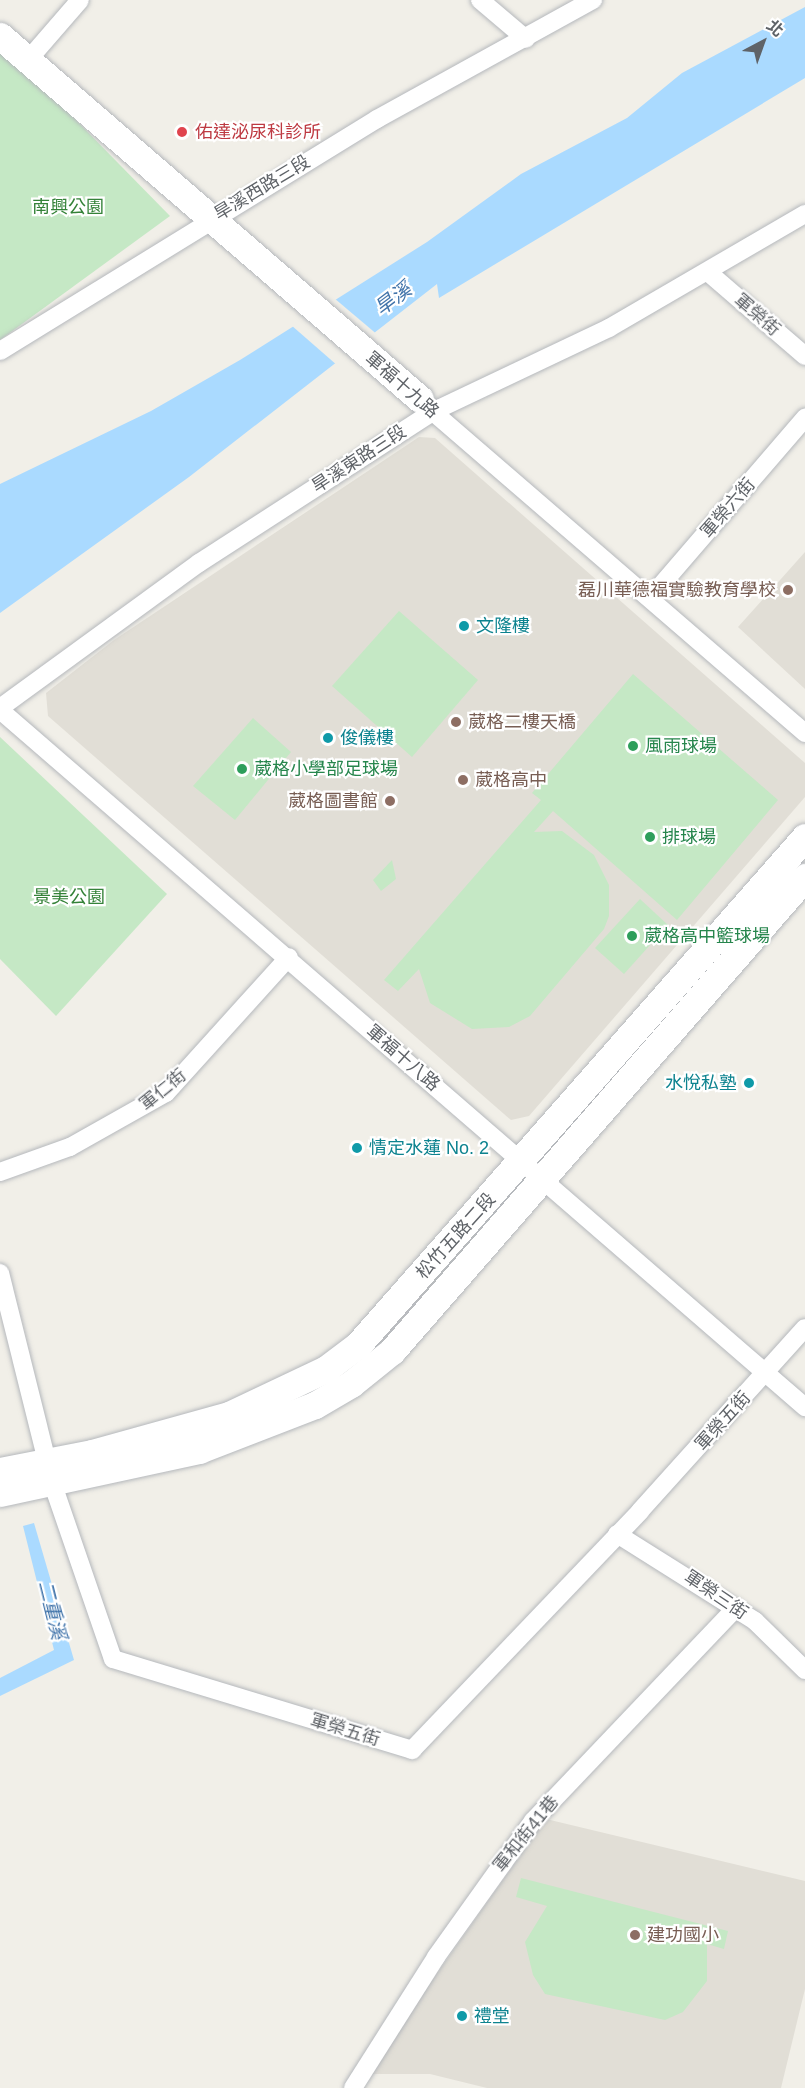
<!DOCTYPE html>
<html>
<head>
<meta charset="utf-8">
<style>
	body { margin:0 }
	#map { position:relative; width:805px; height:2088px; overflow:hidden; background:#f1efe8; font-family:Arial,"Noto Sans TC",sans-serif }
	div>[style] { position:absolute }
	[style*='--x'] { left:calc(var(--x)*1px); top:calc(var(--y)*1px); width:calc(var(--w)*1px); rotate:calc(var(--a)*1deg) }
	.education>* { inset:0; background:#e1ded6 }
	.green>* { inset:0; background:#c5e8c5 }
	.water>* { inset:0; background:#aadaff }
	.pier>* { inset:0; background:#f1efe8 }
	.roads { filter:drop-shadow(0 0 2px #b5b8bc) drop-shadow(0 0 2px #b5b8bc) }
	.street>* { height:18px; margin:-9px; padding:0 9px; transform-origin:9px; border-radius:9px; background:#fff }
	.secondary>* { height:27px; margin:-13.5px; padding:0 13.5px; transform-origin:13.5px; border-radius:13.5px; background:#fff }
	.dots>* { width:16px; height:16px; translate:-50% -50%; box-sizing:border-box; border:3px solid #fff; border-radius:50% }
	span { translate:-50% -50%; white-space:nowrap; text-align:center; line-height:1.15; -webkit-text-stroke:4.5px #fff; paint-order:stroke }
	.health-label { font-size:18px; color:#be3a42 }
	.left { translate:0 -50%; text-align:left }
	.street-label { font-size:18px; color:#5f6368 }
	.park-label { font-size:18px; color:#348238 }
	.education-label { font-size:18px; color:#785e54 }
	.right { translate:-100% -50%; text-align:right }
	.culture-label { font-size:18px; color:#0d838f }
	.leisure-label { font-size:18px; color:#27864d }
	.water-label { font-size:20px; color:#4174aa; font-style:italic }
	.north { position:absolute; left:733px; top:12px; width:60px; height:60px; -webkit-text-stroke:4px #fff; paint-order:stroke; rotate:41deg; font-size:16px; font-weight:700; line-height:24px; text-align:center; color:#5f6368 }
	.north::after { content:''; display:block; margin:auto; width:21px; height:27px; background:#5f6368; clip-path:polygon(50% 0,100% 100%,50% 72%,0 100%) }
</style>
</head>
<body>
<div id="map">
	<div class="education">
		<i style="clip-path:polygon(419px 437px,435px 438px,805px 763px,805px 797px,529px 1116px,511px 1120px,48px 716px,46px 693px,114px 640px)"></i>
		<i style="clip-path:polygon(805px 552px,805px 689px,738px 627px)"></i>
		<i style="clip-path:polygon(546px 1819px,805px 1881px,805px 1989px,781px 2088px,487px 2088px,430px 2074px,366px 2074px)"></i>
	</div>
	<div class="green">
		<i style="clip-path:polygon(0 53px,70px 114px,170px 216px,0 340px)"></i>
		<i style="clip-path:polygon(399px 611px,478px 680px,412px 757px,332px 686px)"></i>
		<i style="clip-path:polygon(633px 674px,778px 800px,677px 920px,553px 811px,534px 832px,562px 831px,594px 855px,609px 885px,609px 916px,604px 929px,530px 1016px,509px 1027px,472px 1029px,430px 1003px,419px 969px,398px 991px,384px 980px,541px 800px,532px 793px)"></i>
		<i style="clip-path:polygon(253px 718px,291px 752px,235px 820px,193px 786px)"></i>
		<i style="clip-path:polygon(0 737px,167px 894px,56px 1016px,0 959px)"></i>
		<i style="clip-path:polygon(392px 860px,396px 879px,381px 891px,373px 880px)"></i>
		<i style="clip-path:polygon(640px 899px,668px 925px,624px 974px,595px 948px)"></i>
		<i style="clip-path:polygon(521px 1878px,728px 1931px,724px 1949px,707px 1944px,707px 1981px,683px 2012px,665px 2020px,545px 1994px,533px 1975px,525px 1942px,547px 1906px,516px 1897px)"></i>
	</div>
	<div class="water">
		<i style="clip-path:polygon(805px 7px,805px 78px,439px 298px,437px 284px,189px 477px,0 613px,0 484px,151px 411px,240px 360px,427px 242px,521px 174px,627px 118px,682px 73px)"></i>
		<i style="clip-path:polygon(34px 1523px,74px 1660px,0 1696px,0 1678px,54px 1650px,23px 1526px)"></i>
	</div>
	<div class="pier">
		<i style="clip-path:polygon(334px 298px,379px 336px,338px 366px,291px 325px)"></i>
	</div>
	<div class="roads">
		<div class="street">
			<i style="--x:480;--y:0;--w:60;--a:40.3"></i>
			<i style="--x:28;--y:60;--w:79;--a:-49.1"></i>
			<i style="--x:709;--y:273;--w:127;--a:40.8"></i>
			<i style="--x:0;--y:351;--w:443;--a:-31.6"></i>
			<i style="--x:377;--y:119;--w:247;--a:-28.9"></i>
			<i style="--x:425;--y:405;--w:502;--a:40.8"></i>
			<i style="--x:650;--y:598;--w:238;--a:-49.3"></i>
			<i style="--x:0;--y:708;--w:246;--a:-36.1"></i>
			<i style="--x:199;--y:563;--w:278;--a:-32.9"></i>
			<i style="--x:432;--y:412;--w:196;--a:-25.4"></i>
			<i style="--x:609;--y:328;--w:227;--a:-30.2"></i>
			<i style="--x:0;--y:710;--w:1065;--a:40.89"></i>
			<i style="--x:0;--y:1172;--w:74;--a:-19.7"></i>
			<i style="--x:70;--y:1147;--w:110;--a:-29.4"></i>
			<i style="--x:166;--y:1093;--w:183;--a:-47.9"></i>
			<i style="--x:0;--y:1273;--w:215;--a:76"></i>
			<i style="--x:52;--y:1482;--w:187;--a:71"></i>
			<i style="--x:113;--y:1659;--w:313;--a:16.9"></i>
			<i style="--x:412;--y:1750;--w:330;--a:-46.3"></i>
			<i style="--x:640;--y:1511;--w:246;--a:-48"></i>
			<i style="--x:617;--y:1534;--w:163;--a:32.2"></i>
			<i style="--x:755;--y:1621;--w:70;--a:44.4"></i>
			<i style="--x:353;--y:2088;--w:155;--a:-57.6"></i>
			<i style="--x:436;--y:1957;--w:167;--a:-54.5"></i>
			<i style="--x:533;--y:1821;--w:294;--a:-46.4"></i>
		</div>
		<div class="secondary">
			<i style="--x:0;--y:36;--w:555;--a:40.84"></i>
			<i style="--x:0;--y:1471;--w:94;--a:-11.1"></i>
			<i style="--x:92;--y:1453;--w:142;--a:-15.5"></i>
			<i style="--x:229;--y:1415;--w:107;--a:-25.4"></i>
			<i style="--x:326;--y:1369;--w:39;--a:-37"></i>
			<i style="--x:357;--y:1346;--w:678;--a:-48.65"></i>
			<i style="--x:0;--y:1493;--w:204;--a:-12.2"></i>
			<i style="--x:199;--y:1450;--w:124;--a:-21.2"></i>
			<i style="--x:315;--y:1405;--w:42;--a:-30.3"></i>
			<i style="--x:351;--y:1384;--w:53;--a:-38.8"></i>
			<i style="--x:392;--y:1351;--w:629;--a:-48.93"></i>
		</div>
	</div>
	<div class="dots">
		<i style="left:182px;top:132px;background:#e0444e"></i>
		<i style="left:788px;top:590px;background:#8d6e63"></i>
		<i style="left:464px;top:626px;background:#0f9aa8"></i>
		<i style="left:456px;top:722px;background:#8d6e63"></i>
		<i style="left:328px;top:738px;background:#0f9aa8"></i>
		<i style="left:633px;top:746px;background:#2e9e5b"></i>
		<i style="left:242px;top:769px;background:#2e9e5b"></i>
		<i style="left:463px;top:780px;background:#8d6e63"></i>
		<i style="left:390px;top:801px;background:#8d6e63"></i>
		<i style="left:650px;top:837px;background:#2e9e5b"></i>
		<i style="left:632px;top:936px;background:#2e9e5b"></i>
		<i style="left:749px;top:1083px;background:#0f9aa8"></i>
		<i style="left:357px;top:1148px;background:#0f9aa8"></i>
		<i style="left:635px;top:1935px;background:#8d6e63"></i>
		<i style="left:462px;top:2016px;background:#0f9aa8"></i>
	</div>
	<div class="health-label">
		<span class="left" style="left:195px;top:132px">佑達泌尿科診所</span>
	</div>
	<div class="street-label">
		<span style="left:262px;top:188px;rotate:-31deg">旱溪西路三段</span>
		<span style="left:757px;top:315px;rotate:41deg">軍榮街</span>
		<span style="left:402px;top:385px;rotate:41deg">軍福十九路</span>
		<span style="left:359px;top:459px;rotate:-33deg">旱溪東路三段</span>
		<span style="left:728px;top:508px;rotate:-49deg">軍榮六街</span>
		<span style="left:403px;top:1058px;rotate:41deg">軍福十八路</span>
		<span style="left:163px;top:1090px;rotate:-39deg">軍仁街</span>
		<span style="left:456px;top:1236px;rotate:-48deg">松竹五路二段</span>
		<span style="left:723px;top:1421px;rotate:-48deg">軍榮五街</span>
		<span style="left:716px;top:1595px;rotate:34deg">軍榮三街</span>
		<span style="left:345px;top:1730px;rotate:17deg">軍榮五街</span>
		<span style="left:526px;top:1834px;rotate:-51deg">軍和街41巷</span>
	</div>
	<div class="park-label">
		<span style="left:68px;top:207px">南興公園</span>
		<span style="left:69px;top:897px">景美公園</span>
	</div>
	<div class="education-label">
		<span class="right" style="left:776px;top:590px">磊川華德福實驗教育學校</span>
		<span class="left" style="left:468px;top:722px">葳格二樓天橋</span>
		<span class="left" style="left:475px;top:780px">葳格高中</span>
		<span class="right" style="left:378px;top:801px">葳格圖書館</span>
		<span class="left" style="left:647px;top:1935px">建功國小</span>
	</div>
	<div class="culture-label">
		<span class="left" style="left:476px;top:626px">文隆樓</span>
		<span class="left" style="left:340px;top:738px">俊儀樓</span>
		<span class="right" style="left:737px;top:1083px">水悅私塾</span>
		<span class="left" style="left:369px;top:1148px">情定水蓮 No. 2</span>
		<span class="left" style="left:474px;top:2016px">禮堂</span>
	</div>
	<div class="leisure-label">
		<span class="left" style="left:645px;top:746px">風雨球場</span>
		<span class="left" style="left:254px;top:769px">葳格小學部足球場</span>
		<span class="left" style="left:662px;top:837px">排球場</span>
		<span class="left" style="left:644px;top:936px">葳格高中籃球場</span>
	</div>
	<div class="water-label">
		<span style="left:393px;top:299px;rotate:-37deg">旱溪</span>
		<span style="left:52px;top:1610px;rotate:76deg">二重溪</span>
	</div>
	<div class="north">北</div>
</div>
</body>
</html>
